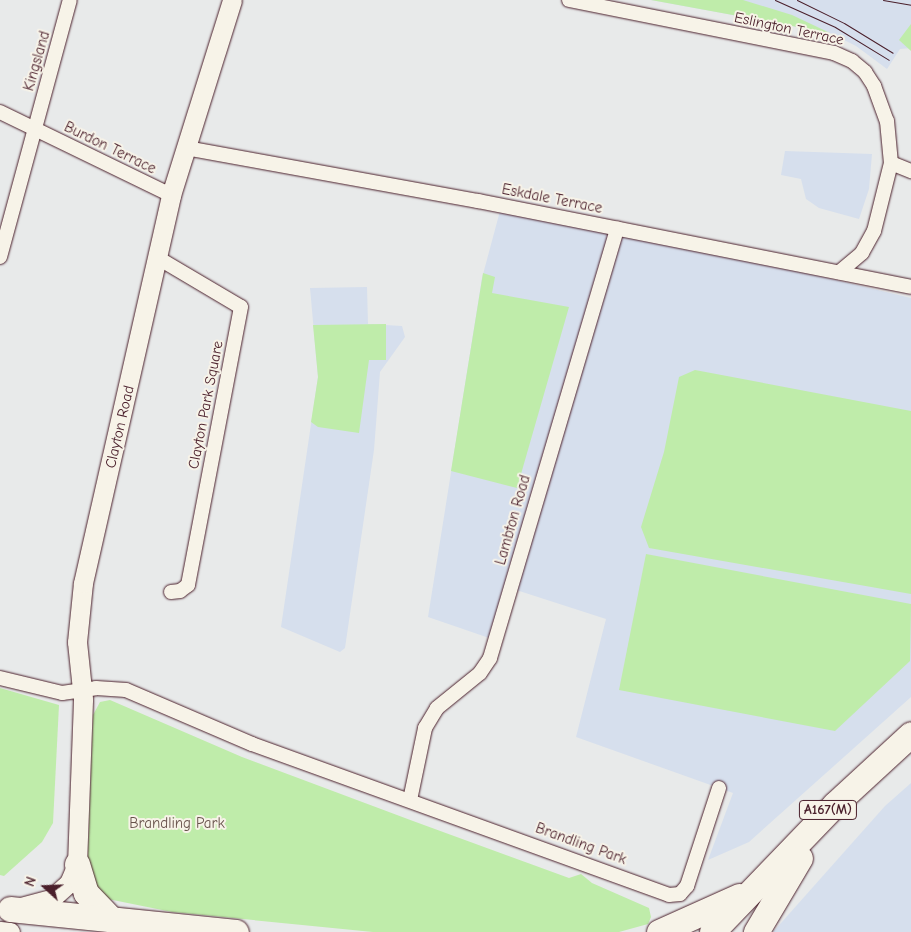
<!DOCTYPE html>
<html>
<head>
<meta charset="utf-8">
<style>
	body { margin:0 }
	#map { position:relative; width:911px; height:932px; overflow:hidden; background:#e8eaea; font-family:"Comic Neue",sans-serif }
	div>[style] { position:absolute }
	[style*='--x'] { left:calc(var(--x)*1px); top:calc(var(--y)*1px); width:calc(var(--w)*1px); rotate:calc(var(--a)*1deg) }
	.built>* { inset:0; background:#d6dfed }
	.green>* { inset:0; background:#bfecaa }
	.roads { filter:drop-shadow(0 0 1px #4a1f2b) drop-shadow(0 0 1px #4a1f2b) }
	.street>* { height:14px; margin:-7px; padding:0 7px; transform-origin:7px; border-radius:7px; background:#f7f3e8 }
	.secondary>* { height:19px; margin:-9.5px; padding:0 9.5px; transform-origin:9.5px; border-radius:9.5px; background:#f7f3e8 }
	.highway>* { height:25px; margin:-12.5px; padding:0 12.5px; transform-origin:12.5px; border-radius:12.5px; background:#f7f3e8 }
	.tram>* { height:1px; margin:-0.5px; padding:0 0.5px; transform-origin:0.5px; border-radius:0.5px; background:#4a1f2b }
	span { translate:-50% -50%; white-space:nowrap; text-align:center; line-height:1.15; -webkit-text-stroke:4px #f7f3e8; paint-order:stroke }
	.shield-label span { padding:1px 4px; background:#f7f3e8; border:1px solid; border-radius:4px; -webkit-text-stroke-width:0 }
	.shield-label { font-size:14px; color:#4a1f2b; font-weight:700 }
	.street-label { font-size:15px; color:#4a1f2b }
	.park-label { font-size:15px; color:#67524b }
	.north { position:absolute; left:20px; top:862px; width:50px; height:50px; -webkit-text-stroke:4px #f7f3e8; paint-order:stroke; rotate:290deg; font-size:14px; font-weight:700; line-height:20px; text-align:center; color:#4a1f2b }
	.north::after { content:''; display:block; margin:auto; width:18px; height:22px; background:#4a1f2b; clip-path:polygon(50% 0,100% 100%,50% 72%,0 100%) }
</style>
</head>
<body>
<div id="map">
	<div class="built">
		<i style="clip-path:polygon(651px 0,911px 0,911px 48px,900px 49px,887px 69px,856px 46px,830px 33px)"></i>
		<i style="clip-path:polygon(785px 151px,872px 154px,869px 189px,859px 219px,819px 208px,806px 199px,801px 179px,781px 175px)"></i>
		<i style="clip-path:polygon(500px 211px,761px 262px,911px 298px,911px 697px,749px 842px,708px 860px,733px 793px,576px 737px,606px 619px,510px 588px,495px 640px,428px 617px,482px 278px)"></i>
		<i style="clip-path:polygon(367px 287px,368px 324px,402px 326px,405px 337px,380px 372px,374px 450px,345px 648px,340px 652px,281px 627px,318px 377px,310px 288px)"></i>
		<i style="clip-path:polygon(911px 783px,911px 932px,773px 932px,885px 806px)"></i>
	</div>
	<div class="green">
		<i style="clip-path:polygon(651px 0,743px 0,792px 15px,830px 33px)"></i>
		<i style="clip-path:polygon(911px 24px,911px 51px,899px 40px)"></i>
		<i style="clip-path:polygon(483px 273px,495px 277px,492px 293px,569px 307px,517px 488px,451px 471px)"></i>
		<i style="clip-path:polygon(386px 324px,386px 360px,369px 360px,359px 433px,318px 427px,311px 422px,318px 377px,313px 325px)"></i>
		<i style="clip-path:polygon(695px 370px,911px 411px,911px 594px,649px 548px,641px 527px,664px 452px,679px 377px)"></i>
		<i style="clip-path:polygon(646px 554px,911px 604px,910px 661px,835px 731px,619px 690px)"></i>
		<i style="clip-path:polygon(0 688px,59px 705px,53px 823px,42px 842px,4px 876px,0 875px)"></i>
		<i style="clip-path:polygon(110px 700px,242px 757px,413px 821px,569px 878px,581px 874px,592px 883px,649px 908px,651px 917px,648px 924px,619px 932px,373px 932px,172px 912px,103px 898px,87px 877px,93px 715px,100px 702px)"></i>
	</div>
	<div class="roads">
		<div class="street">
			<i style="--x:569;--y:0;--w:270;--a:11.3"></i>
			<i style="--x:834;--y:53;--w:20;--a:24"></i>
			<i style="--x:852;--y:61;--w:17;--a:40"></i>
			<i style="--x:865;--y:72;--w:17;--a:57"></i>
			<i style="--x:874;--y:86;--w:37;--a:70"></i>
			<i style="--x:887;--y:121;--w:42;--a:84.6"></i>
			<i style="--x:891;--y:163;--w:70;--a:104"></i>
			<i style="--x:874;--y:231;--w:25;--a:119"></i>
			<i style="--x:862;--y:253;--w:30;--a:140"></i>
			<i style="--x:0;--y:112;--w:190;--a:25.9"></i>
			<i style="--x:186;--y:148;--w:297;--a:10.3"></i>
			<i style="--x:478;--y:201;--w:441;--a:11.2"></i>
			<i style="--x:891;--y:163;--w:22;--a:22"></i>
			<i style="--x:0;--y:257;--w:266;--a:-74.8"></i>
			<i style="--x:158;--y:258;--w:96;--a:30.6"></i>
			<i style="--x:241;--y:307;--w:283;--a:100.8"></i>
			<i style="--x:188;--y:585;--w:10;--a:143"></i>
			<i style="--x:180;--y:591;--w:9;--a:174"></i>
			<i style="--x:0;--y:678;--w:64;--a:13.6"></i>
			<i style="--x:62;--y:693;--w:34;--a:-8"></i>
			<i style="--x:96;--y:688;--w:30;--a:4"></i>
			<i style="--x:126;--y:690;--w:137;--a:23.2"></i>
			<i style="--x:252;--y:744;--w:443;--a:19.9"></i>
			<i style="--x:669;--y:895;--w:11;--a:-5"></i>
			<i style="--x:680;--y:894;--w:11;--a:-49"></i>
			<i style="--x:687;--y:886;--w:103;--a:-71.9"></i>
			<i style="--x:410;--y:800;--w:74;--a:-78.2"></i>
			<i style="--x:425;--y:728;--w:23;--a:-59"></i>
			<i style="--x:437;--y:708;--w:55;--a:-39.1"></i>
			<i style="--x:480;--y:673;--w:18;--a:-56"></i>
			<i style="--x:490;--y:658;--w:448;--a:-73.5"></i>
		</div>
		<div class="secondary">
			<i style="--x:21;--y:907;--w:31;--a:-15"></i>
			<i style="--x:51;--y:899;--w:24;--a:-42"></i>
			<i style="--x:69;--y:883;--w:21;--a:-67"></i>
			<i style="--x:77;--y:864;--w:165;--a:-87.9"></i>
			<i style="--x:83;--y:699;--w:57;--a:-96"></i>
			<i style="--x:77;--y:642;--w:59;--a:-84.2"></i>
			<i style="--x:83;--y:583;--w:398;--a:-77.2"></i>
			<i style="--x:171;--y:195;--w:204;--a:-72.6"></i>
			<i style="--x:0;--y:931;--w:10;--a:6"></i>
		</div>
		<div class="highway">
			<i style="--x:77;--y:864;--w:30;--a:73"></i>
			<i style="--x:86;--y:893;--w:37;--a:46"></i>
			<i style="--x:10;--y:909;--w:227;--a:5.8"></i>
			<i style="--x:659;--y:932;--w:88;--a:-24.2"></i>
			<i style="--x:712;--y:932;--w:178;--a:-46.1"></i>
			<i style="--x:835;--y:804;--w:103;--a:-42.6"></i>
			<i style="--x:756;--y:932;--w:86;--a:-59.3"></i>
		</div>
	</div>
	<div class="tram">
		<i style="--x:775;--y:0;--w:66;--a:24.2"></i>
		<i style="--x:835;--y:27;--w:63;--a:31.4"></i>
		<i style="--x:797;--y:0;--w:52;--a:26.1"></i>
		<i style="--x:844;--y:23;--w:57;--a:31.5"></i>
		<i style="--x:883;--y:0;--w:28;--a:10"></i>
	</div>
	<div class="shield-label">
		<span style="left:828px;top:810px">A167(M)</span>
	</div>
	<div class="street-label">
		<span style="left:789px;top:29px;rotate:12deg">Eslington Terrace</span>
		<span style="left:37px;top:61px;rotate:-74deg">Kingsland</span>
		<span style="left:110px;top:148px;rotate:26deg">Burdon Terrace</span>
		<span style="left:552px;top:199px;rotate:11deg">Eskdale Terrace</span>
		<span style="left:206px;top:405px;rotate:-79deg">Clayton Park Square</span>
		<span style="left:120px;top:427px;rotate:-77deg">Clayton Road</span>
		<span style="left:513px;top:520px;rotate:-74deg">Lambton Road</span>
		<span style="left:581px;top:844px;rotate:20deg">Brandling Park</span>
	</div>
	<div class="park-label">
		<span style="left:177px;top:824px">Brandling Park</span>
	</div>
	<div class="north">N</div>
</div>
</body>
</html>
